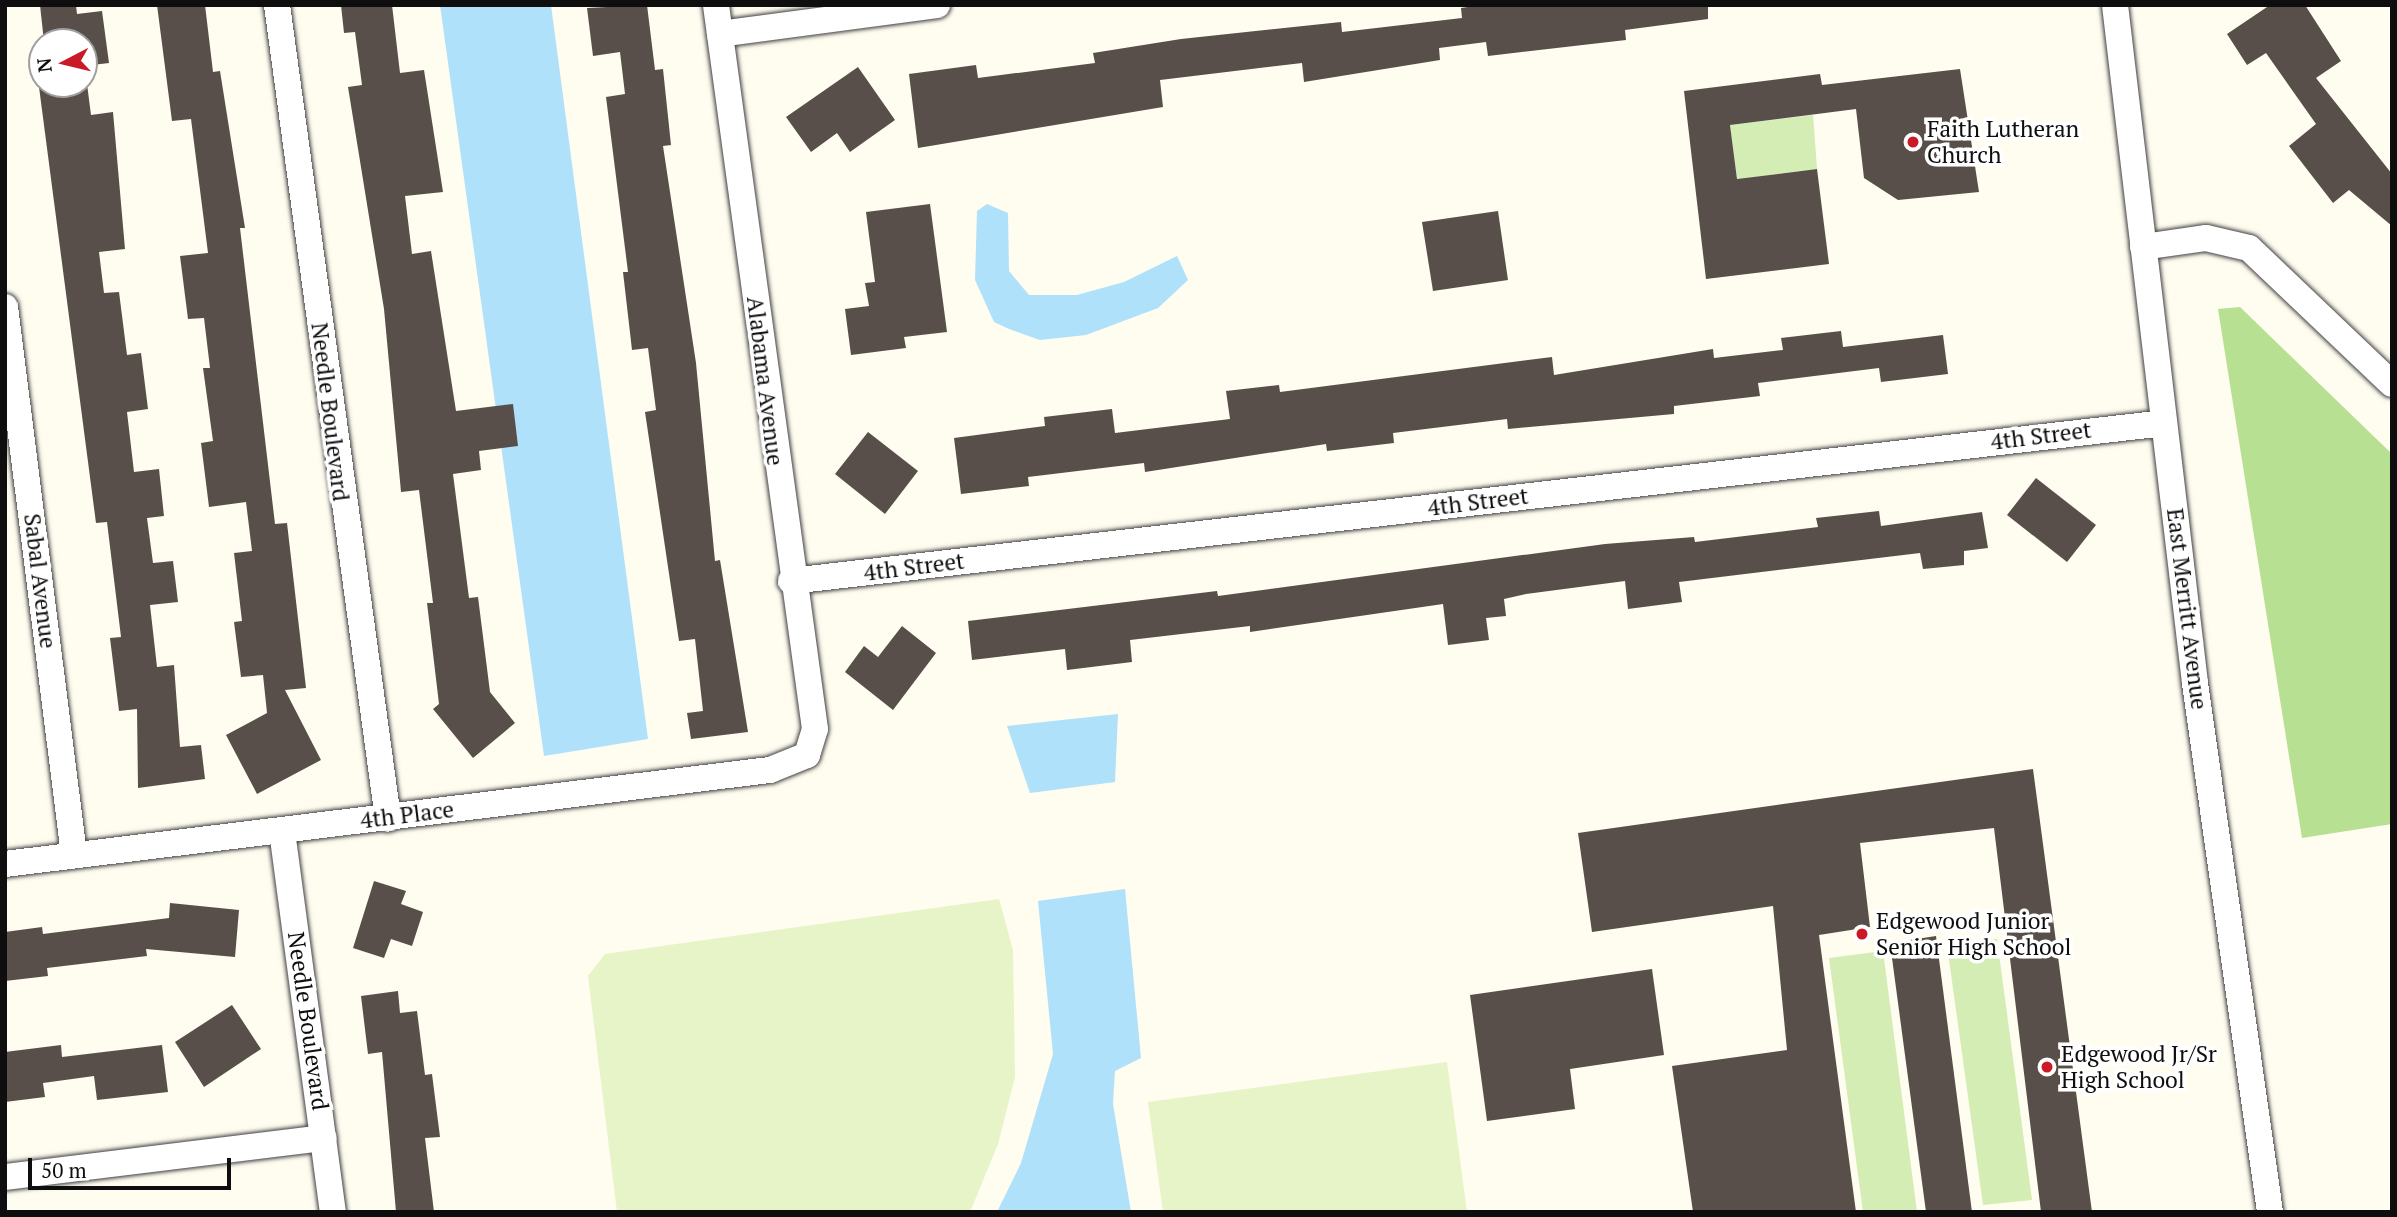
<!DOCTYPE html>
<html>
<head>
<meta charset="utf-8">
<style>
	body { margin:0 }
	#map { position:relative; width:2397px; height:1217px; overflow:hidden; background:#fffcf0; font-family:"PT Serif",serif }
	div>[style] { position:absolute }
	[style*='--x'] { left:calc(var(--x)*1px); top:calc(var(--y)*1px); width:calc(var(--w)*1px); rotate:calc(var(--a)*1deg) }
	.green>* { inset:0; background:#d4edb5 }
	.forest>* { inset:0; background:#b8e093 }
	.pitch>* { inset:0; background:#e6f4c8 }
	.water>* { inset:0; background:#afe1fb }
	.building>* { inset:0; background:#584f4a }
	.roads { filter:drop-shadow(0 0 2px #414141) drop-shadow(0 0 2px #414141) }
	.minor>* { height:26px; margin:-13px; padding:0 13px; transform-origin:13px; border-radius:13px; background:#fff }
	.dots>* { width:19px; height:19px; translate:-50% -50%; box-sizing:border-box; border:4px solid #fff; border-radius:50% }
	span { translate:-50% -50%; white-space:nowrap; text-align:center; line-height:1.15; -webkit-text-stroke:7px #fff; paint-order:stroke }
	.poi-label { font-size:23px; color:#0e0e0e }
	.left { translate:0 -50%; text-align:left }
	.street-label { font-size:23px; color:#0e0e0e }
	.frame { position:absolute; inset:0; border:7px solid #0e0e0e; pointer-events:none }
	.north { position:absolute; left:28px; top:28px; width:70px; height:70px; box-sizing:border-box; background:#fff; border:2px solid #9f9f9f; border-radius:50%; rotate:263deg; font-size:19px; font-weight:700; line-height:28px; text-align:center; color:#0e0e0e }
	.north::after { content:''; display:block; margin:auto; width:24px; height:32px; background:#cb1a27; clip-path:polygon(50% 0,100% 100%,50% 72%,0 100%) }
	.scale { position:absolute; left:28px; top:1158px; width:203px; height:32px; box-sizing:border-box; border:4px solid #0e0e0e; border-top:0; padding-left:9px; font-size:21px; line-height:24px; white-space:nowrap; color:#0e0e0e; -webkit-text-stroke:5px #fff; paint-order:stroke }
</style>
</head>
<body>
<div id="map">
	<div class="green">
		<i style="clip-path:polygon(1813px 115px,1817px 169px,1737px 179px,1730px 125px)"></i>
		<i style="clip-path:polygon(1997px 939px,2032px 1200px,1983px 1205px,1947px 945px)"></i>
		<i style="clip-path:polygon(1883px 951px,1917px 1212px,1863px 1212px,1829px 958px)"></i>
	</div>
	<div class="forest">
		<i style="clip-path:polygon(2240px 307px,2392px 454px,2392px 824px,2302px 838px,2218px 309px)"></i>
	</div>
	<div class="pitch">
		<i style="clip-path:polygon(999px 899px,1013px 950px,1015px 1077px,998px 1144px,970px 1212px,617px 1212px,588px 976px,605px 954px)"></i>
		<i style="clip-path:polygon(1447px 1062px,1467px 1212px,1163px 1212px,1148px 1102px)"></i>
	</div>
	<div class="water">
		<i style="clip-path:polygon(440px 5px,551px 5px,648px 739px,544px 756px)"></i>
		<i style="clip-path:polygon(987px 204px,1008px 213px,1009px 271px,1029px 295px,1077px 295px,1124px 282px,1177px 256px,1188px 280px,1158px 308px,1086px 335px,1040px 340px,1009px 329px,994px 322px,975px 280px,977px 211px)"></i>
		<i style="clip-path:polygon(1118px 714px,1115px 782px,1030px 793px,1007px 726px)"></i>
		<i style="clip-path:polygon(1125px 889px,1141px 1058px,1115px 1071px,1113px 1104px,1131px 1212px,997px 1212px,1021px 1163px,1053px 1054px,1038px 901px)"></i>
	</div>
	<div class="building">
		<i style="clip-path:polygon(40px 5px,76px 5px,77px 14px,102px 11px,109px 63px,84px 66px,84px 42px,44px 42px)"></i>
		<i style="clip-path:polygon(157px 5px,205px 5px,213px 72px,220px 71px,245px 228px,240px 228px,275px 524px,287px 523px,306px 688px,285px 690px,321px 760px,257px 794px,226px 735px,267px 713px,263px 675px,241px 677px,234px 622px,242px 621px,234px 553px,252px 551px,246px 502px,209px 507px,201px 443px,213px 441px,203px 368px,210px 368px,204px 318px,188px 319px,180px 256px,208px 253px,191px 119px,172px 121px)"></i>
		<i style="clip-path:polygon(341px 5px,392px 5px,400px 73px,424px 70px,443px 192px,405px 196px,412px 254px,431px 251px,456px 411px,513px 404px,518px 446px,479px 451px,481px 470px,453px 474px,469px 598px,478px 597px,490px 692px,515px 723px,473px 758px,433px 709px,439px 704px,427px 603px,433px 603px,419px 490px,401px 492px,384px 309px,348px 87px,362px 85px,355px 32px,344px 33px)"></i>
		<i style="clip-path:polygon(647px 5px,655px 70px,663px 69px,671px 145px,663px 146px,696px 363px,715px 561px,720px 560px,748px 732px,691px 739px,687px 713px,703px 711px,695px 639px,679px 641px,645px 412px,656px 410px,648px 348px,632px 350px,623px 272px,628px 272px,606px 97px,625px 94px,620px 52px,593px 56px,587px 8px)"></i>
		<i style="clip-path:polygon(1481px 5px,1708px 5px,1708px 19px,1625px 30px,1626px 40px,1488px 56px,1486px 42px,1439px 48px,1440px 60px,1304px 82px,1302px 63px,1160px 80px,1163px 107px,918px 148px,909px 74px,976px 65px,978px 78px,1095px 63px,1093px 53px,1181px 39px,1341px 22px,1342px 32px,1462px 18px,1461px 8px)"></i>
		<i style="clip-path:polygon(2270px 5px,2305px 5px,2341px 61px,2316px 78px,2392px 174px,2392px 226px,2349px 190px,2333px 203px,2289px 146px,2316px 124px,2266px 53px,2247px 65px,2227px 34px)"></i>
		<i style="clip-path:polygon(858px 67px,895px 120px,850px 152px,837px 133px,811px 152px,786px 117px)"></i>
		<i style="clip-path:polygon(1960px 69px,1979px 192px,1898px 200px,1864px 178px,1856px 109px,1730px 125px,1737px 179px,1817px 169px,1829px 264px,1706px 279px,1684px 91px,1820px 74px,1822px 85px)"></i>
		<i style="clip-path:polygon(60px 84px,87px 84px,91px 115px,113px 112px,125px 249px,99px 252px,104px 293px,119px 292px,127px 355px,141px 353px,148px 409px,127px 412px,134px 472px,159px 469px,164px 516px,147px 518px,153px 563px,173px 561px,178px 602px,150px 605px,157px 667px,174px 665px,180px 747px,201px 745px,205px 779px,138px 788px,137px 709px,119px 711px,110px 638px,121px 637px,107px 522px,96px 523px,39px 87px)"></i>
		<i style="clip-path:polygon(930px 204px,947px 332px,904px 337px,906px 348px,851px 355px,845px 309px,869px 306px,865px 283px,875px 282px,866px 212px)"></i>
		<i style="clip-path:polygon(1498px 211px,1508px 280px,1433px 291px,1422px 222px)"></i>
		<i style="clip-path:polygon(1841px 331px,1843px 347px,1943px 335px,1948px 374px,1881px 382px,1879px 368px,1758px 383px,1760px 396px,1674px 406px,1674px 414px,1508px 429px,1507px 419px,1393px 433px,1394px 443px,1327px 451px,1326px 444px,1145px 472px,1144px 463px,1028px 477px,1029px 486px,961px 494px,954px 438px,1045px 426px,1044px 417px,1112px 409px,1115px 433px,1230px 419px,1226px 391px,1279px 385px,1280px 392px,1552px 357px,1554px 375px,1713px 349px,1714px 358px,1783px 350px,1781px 338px)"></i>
		<i style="clip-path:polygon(868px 432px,918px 471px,885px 514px,835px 474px)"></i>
		<i style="clip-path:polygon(2036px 478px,2096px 525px,2067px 562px,2007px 515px)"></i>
		<i style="clip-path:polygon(1879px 511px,1881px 526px,1982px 512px,1988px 548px,1964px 551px,1964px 565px,1923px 569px,1920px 553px,1679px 582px,1682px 602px,1628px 609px,1625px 581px,1526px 594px,1504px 599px,1506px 616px,1486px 618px,1489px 640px,1448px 645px,1443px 604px,1250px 632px,1250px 626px,1130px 640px,1132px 662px,1067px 670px,1065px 649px,972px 660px,968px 621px,1217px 591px,1218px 596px,1605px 544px,1694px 537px,1695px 542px,1818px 527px,1816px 518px)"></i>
		<i style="clip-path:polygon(902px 626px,936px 653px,893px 710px,845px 672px,864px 646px,878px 657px)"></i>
		<i style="clip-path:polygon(2033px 769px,2092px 1212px,2041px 1212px,1994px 828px,1860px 843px,1870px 927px,1819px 935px,1856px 1212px,1693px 1212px,1672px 1066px,1787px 1050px,1773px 906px,1592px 932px,1578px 833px)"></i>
		<i style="clip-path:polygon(374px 881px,406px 891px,401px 904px,423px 912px,412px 946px,391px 939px,384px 958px,353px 948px)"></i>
		<i style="clip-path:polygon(170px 903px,239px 910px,235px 957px,146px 949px,147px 956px,47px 968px,48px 976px,5px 981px,5px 932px,42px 927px,43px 934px,169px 918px)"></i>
		<i style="clip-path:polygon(1936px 936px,1972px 1212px,1926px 1212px,1890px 943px)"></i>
		<i style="clip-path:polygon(1652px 969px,1664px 1055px,1570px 1069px,1575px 1109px,1487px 1121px,1470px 995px)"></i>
		<i style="clip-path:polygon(398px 991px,400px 1013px,417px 1011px,425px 1075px,432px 1074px,440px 1137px,425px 1138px,434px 1212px,396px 1212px,382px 1052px,368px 1054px,361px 996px)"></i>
		<i style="clip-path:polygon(232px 1005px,261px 1049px,204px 1087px,175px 1042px)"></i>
		<i style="clip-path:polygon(61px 1045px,62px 1057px,162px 1045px,168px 1092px,97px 1100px,94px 1076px,43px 1083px,45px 1097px,5px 1102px,5px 1052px)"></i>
	</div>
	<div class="roads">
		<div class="minor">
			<i style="--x:277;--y:5;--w:821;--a:82.23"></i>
			<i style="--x:2115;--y:5;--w:683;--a:83.27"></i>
			<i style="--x:2195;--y:683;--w:534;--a:81.93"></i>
			<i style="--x:720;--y:34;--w:219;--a:-7.6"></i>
			<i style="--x:2143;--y:247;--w:64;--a:-8.1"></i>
			<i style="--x:2206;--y:238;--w:44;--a:13.1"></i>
			<i style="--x:2249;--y:248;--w:197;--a:43.6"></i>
			<i style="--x:5;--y:307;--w:552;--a:82.82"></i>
			<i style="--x:791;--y:581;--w:1382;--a:-6.56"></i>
			<i style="--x:282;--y:831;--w:384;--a:82.4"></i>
			<i style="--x:5;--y:864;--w:771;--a:-7.01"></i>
			<i style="--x:770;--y:770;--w:40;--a:-22"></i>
			<i style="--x:807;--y:755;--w:27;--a:-73"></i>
			<i style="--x:815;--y:729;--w:731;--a:-97.79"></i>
			<i style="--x:5;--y:1177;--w:321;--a:-7"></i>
		</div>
	</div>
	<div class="dots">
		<i style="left:1913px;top:142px;background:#cb1a27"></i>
		<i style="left:1862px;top:934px;background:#cb1a27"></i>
		<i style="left:2047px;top:1067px;background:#cb1a27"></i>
	</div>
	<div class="poi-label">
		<span class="left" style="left:1927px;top:142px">Faith Lutheran<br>Church</span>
		<span class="left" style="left:1876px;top:934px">Edgewood Junior<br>Senior High School</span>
		<span class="left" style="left:2061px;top:1067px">Edgewood Jr/Sr<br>High School</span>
	</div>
	<div class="street-label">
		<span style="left:765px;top:381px;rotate:83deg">Alabama Avenue</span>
		<span style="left:330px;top:412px;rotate:83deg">Needle Boulevard</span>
		<span style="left:2041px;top:436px;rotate:-7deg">4th Street</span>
		<span style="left:1478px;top:502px;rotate:-7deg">4th Street</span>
		<span style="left:914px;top:567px;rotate:-7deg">4th Street</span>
		<span style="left:40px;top:581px;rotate:83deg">Sabal Avenue</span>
		<span style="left:2187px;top:609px;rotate:83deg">East Merritt Avenue</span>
		<span style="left:407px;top:815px;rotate:-7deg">4th Place</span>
		<span style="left:308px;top:1021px;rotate:82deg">Needle Boulevard</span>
	</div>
	<div class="frame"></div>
	<div class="north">N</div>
	<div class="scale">50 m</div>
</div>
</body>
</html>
